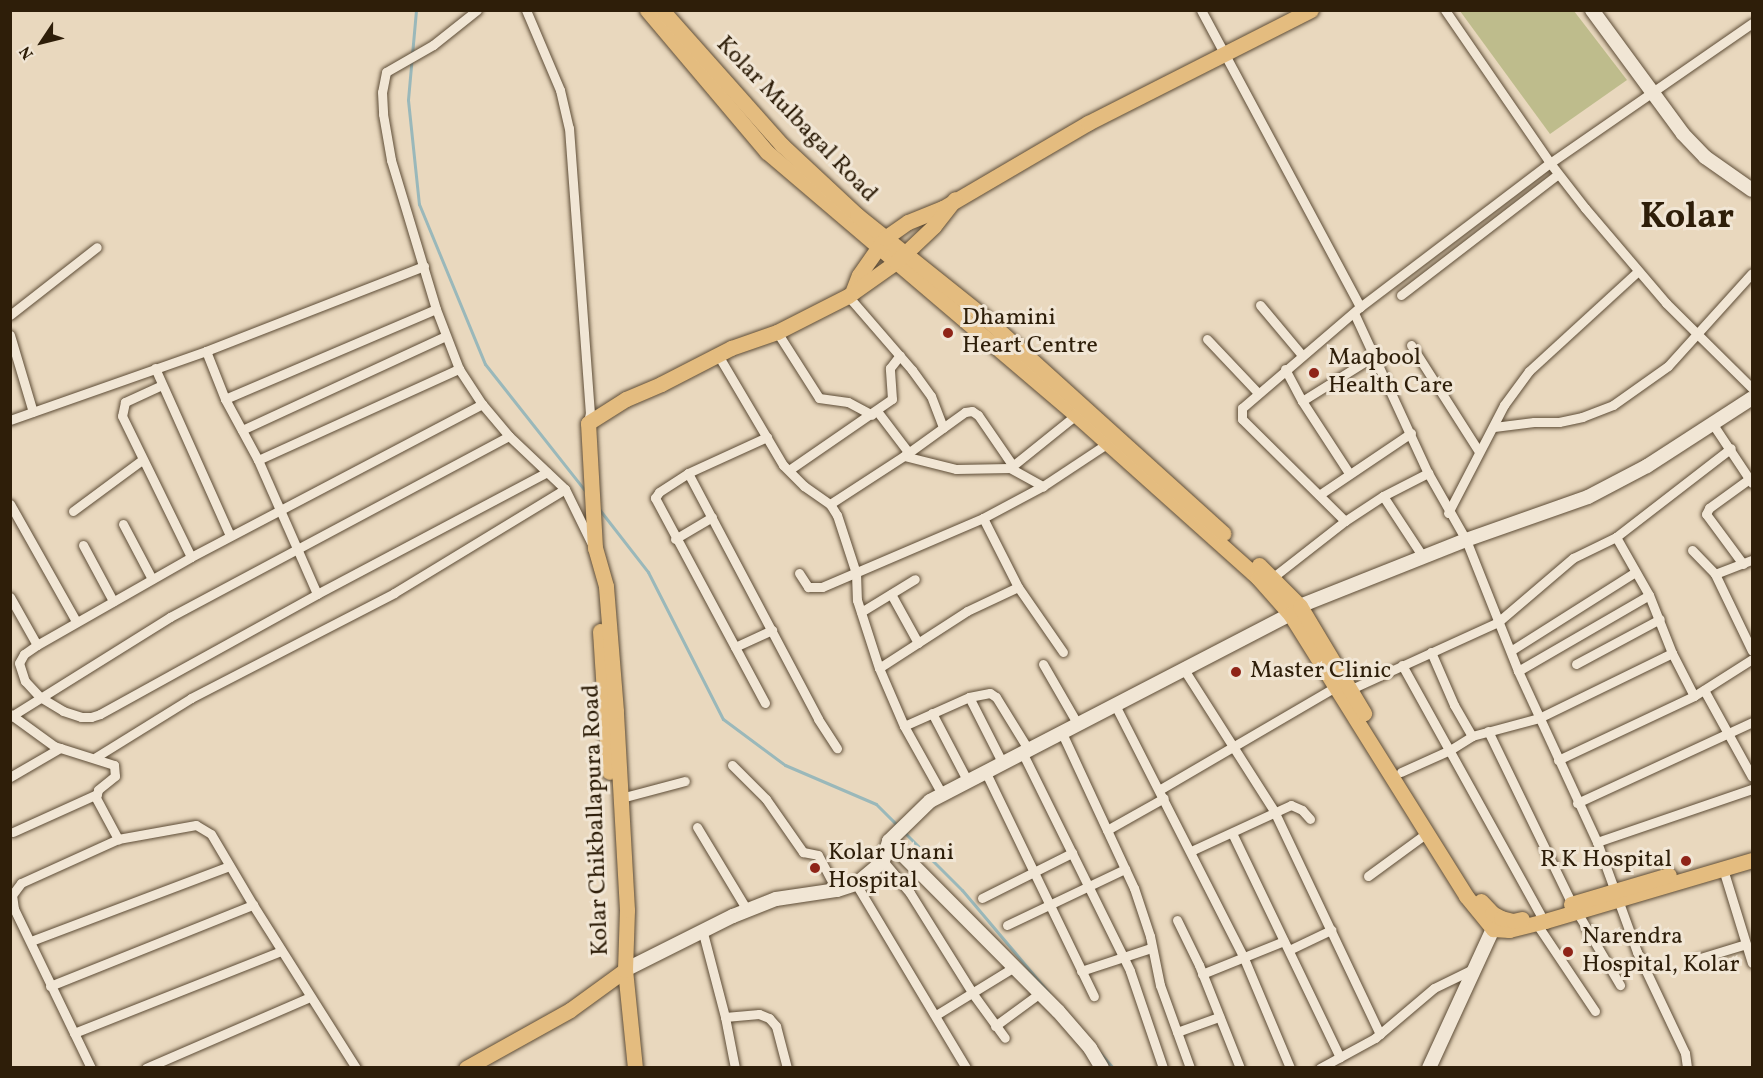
<!DOCTYPE html>
<html>
<head>
<meta charset="utf-8">
<style>
	body { margin:0 }
	#map { position:relative; width:1763px; height:1078px; overflow:hidden; background:#e9d8be; font-family:Vollkorn,serif }
	div>[style] { position:absolute }
	[style*='--x'] { left:calc(var(--x)*1px); top:calc(var(--y)*1px); width:calc(var(--w)*1px); rotate:calc(var(--a)*1deg) }
	.green>* { inset:0; background:#bebc8c }
	.stream>* { height:3px; margin:-1.5px; padding:0 1.5px; transform-origin:1.5px; border-radius:1.5px; background:#9ab8ba }
	.roads { filter:drop-shadow(0 0 2px #5d4c36) drop-shadow(0 0 2px #5d4c36) }
	.street>* { height:9px; margin:-4.5px; padding:0 4.5px; transform-origin:4.5px; border-radius:4.5px; background:#f1e6d5 }
	.secondary>* { height:14px; margin:-7px; padding:0 7px; transform-origin:7px; border-radius:7px; background:#f1e6d5 }
	.primary>* { height:15px; margin:-7.5px; padding:0 7.5px; transform-origin:7.5px; border-radius:7.5px; background:#e4bc7f }
	.dots>* { width:16px; height:16px; translate:-50% -50%; box-sizing:border-box; border:3px solid #f1e6d5; border-radius:50% }
	span { translate:-50% -50%; white-space:nowrap; text-align:center; line-height:1.15; -webkit-text-stroke:6px #f1e6d5; paint-order:stroke }
	.street-label { font-size:24px; color:#2e1e09 }
	.poi-label { font-size:24px; color:#2e1e09 }
	.left { translate:0 -50%; text-align:left }
	.right { translate:-100% -50%; text-align:right }
	.town-label { font-size:36px; color:#2e1e09; font-weight:700 }
	.frame { position:absolute; inset:0; border:12px solid #2e1e09; pointer-events:none }
	.north { position:absolute; left:12px; top:12px; width:60px; height:60px; -webkit-text-stroke:4px #f1e6d5; paint-order:stroke; rotate:235deg; font-size:16px; font-weight:700; line-height:24px; text-align:center; color:#2e1e09 }
	.north::after { content:''; display:block; margin:auto; width:21px; height:27px; background:#2e1e09; clip-path:polygon(50% 0,100% 100%,50% 72%,0 100%) }
</style>
</head>
<body>
<div id="map">
	<div class="green">
		<i style="clip-path:polygon(1460px 11px,1574px 11px,1627px 80px,1550px 134px)"></i>
	</div>
	<div class="stream">
		<i style="--x:416;--y:10;--w:90;--a:95.1"></i>
		<i style="--x:408;--y:100;--w:105;--a:84"></i>
		<i style="--x:419;--y:204;--w:173;--a:67.6"></i>
		<i style="--x:485;--y:364;--w:163;--a:51.7"></i>
		<i style="--x:599;--y:509;--w:80;--a:52.1"></i>
		<i style="--x:648;--y:572;--w:165;--a:63"></i>
		<i style="--x:723;--y:719;--w:77;--a:36.6"></i>
		<i style="--x:785;--y:765;--w:99;--a:23.2"></i>
		<i style="--x:876;--y:804;--w:31;--a:45"></i>
		<i style="--x:903;--y:831;--w:83;--a:45"></i>
		<i style="--x:962;--y:890;--w:135;--a:49.8"></i>
		<i style="--x:1100;--y:1053;--w:20;--a:49"></i>
	</div>
	<div class="roads">
		<div class="street">
			<i style="--x:477;--y:10;--w:56;--a:141.5"></i>
			<i style="--x:433;--y:45;--w:54;--a:150.1"></i>
			<i style="--x:386;--y:72;--w:20;--a:101"></i>
			<i style="--x:382;--y:92;--w:22;--a:87"></i>
			<i style="--x:383;--y:114;--w:47;--a:80.1"></i>
			<i style="--x:391;--y:160;--w:156;--a:73.2"></i>
			<i style="--x:436;--y:309;--w:64;--a:69"></i>
			<i style="--x:459;--y:369;--w:42;--a:56.7"></i>
			<i style="--x:482;--y:404;--w:42;--a:49.8"></i>
			<i style="--x:509;--y:436;--w:77;--a:43.4"></i>
			<i style="--x:565;--y:489;--w:59;--a:63.9"></i>
			<i style="--x:526;--y:10;--w:87;--a:67"></i>
			<i style="--x:560;--y:90;--w:39;--a:77"></i>
			<i style="--x:569;--y:128;--w:286;--a:85.8"></i>
			<i style="--x:590;--y:413;--w:9;--a:103"></i>
			<i style="--x:1201;--y:10;--w:337;--a:61.8"></i>
			<i style="--x:1445;--y:10;--w:186;--a:55.5"></i>
			<i style="--x:1550;--y:163;--w:57;--a:52.1"></i>
			<i style="--x:1585;--y:208;--w:125;--a:49.5"></i>
			<i style="--x:1666;--y:303;--w:121;--a:44.7"></i>
			<i style="--x:1401;--y:295;--w:198;--a:-37.6"></i>
			<i style="--x:848;--y:296;--w:98;--a:49.1"></i>
			<i style="--x:912;--y:370;--w:32;--a:54"></i>
			<i style="--x:931;--y:396;--w:34;--a:69"></i>
			<i style="--x:1260;--y:305;--w:65;--a:50"></i>
			<i style="--x:1354;--y:313;--w:176;--a:65.2"></i>
			<i style="--x:1428;--y:473;--w:77;--a:60.4"></i>
			<i style="--x:1466;--y:540;--w:141;--a:68.3"></i>
			<i style="--x:1518;--y:671;--w:188;--a:65.2"></i>
			<i style="--x:1597;--y:842;--w:117;--a:70"></i>
			<i style="--x:1637;--y:952;--w:112;--a:64.6"></i>
			<i style="--x:1685;--y:1053;--w:15;--a:82"></i>
			<i style="--x:10;--y:315;--w:110;--a:-38"></i>
			<i style="--x:777;--y:332;--w:78;--a:57.5"></i>
			<i style="--x:819;--y:398;--w:29;--a:8"></i>
			<i style="--x:848;--y:402;--w:27;--a:28"></i>
			<i style="--x:10;--y:335;--w:80;--a:73.4"></i>
			<i style="--x:1207;--y:339;--w:74;--a:46.6"></i>
			<i style="--x:1411;--y:345;--w:125;--a:57.5"></i>
			<i style="--x:206;--y:351;--w:52;--a:68.4"></i>
			<i style="--x:225;--y:399;--w:69;--a:61.6"></i>
			<i style="--x:258;--y:460;--w:146;--a:66.2"></i>
			<i style="--x:718;--y:355;--w:128;--a:59.4"></i>
			<i style="--x:783;--y:465;--w:30;--a:45"></i>
			<i style="--x:804;--y:486;--w:32;--a:35"></i>
			<i style="--x:830;--y:504;--w:13;--a:58"></i>
			<i style="--x:837;--y:515;--w:61;--a:71.9"></i>
			<i style="--x:856;--y:573;--w:27;--a:88"></i>
			<i style="--x:857;--y:600;--w:71;--a:72.1"></i>
			<i style="--x:879;--y:668;--w:63;--a:66.7"></i>
			<i style="--x:904;--y:726;--w:78;--a:60.8"></i>
			<i style="--x:155;--y:368;--w:184;--a:65.9"></i>
			<i style="--x:1285;--y:369;--w:36;--a:62"></i>
			<i style="--x:1302;--y:401;--w:86;--a:56.9"></i>
			<i style="--x:162;--y:385;--w:41;--a:155.3"></i>
			<i style="--x:125;--y:402;--w:14;--a:102"></i>
			<i style="--x:122;--y:416;--w:157;--a:63.9"></i>
			<i style="--x:225;--y:399;--w:229;--a:-23.1"></i>
			<i style="--x:1302;--y:401;--w:85;--a:-32"></i>
			<i style="--x:877;--y:411;--w:53;--a:52.7"></i>
			<i style="--x:10;--y:420;--w:208;--a:-19.4"></i>
			<i style="--x:206;--y:351;--w:234;--a:-21.3"></i>
			<i style="--x:1712;--y:423;--w:72;--a:56.3"></i>
			<i style="--x:1494;--y:427;--w:40;--a:-7.1"></i>
			<i style="--x:1534;--y:422;--w:25;--a:0"></i>
			<i style="--x:1559;--y:422;--w:24;--a:-12"></i>
			<i style="--x:1582;--y:417;--w:33;--a:-21"></i>
			<i style="--x:1613;--y:405;--w:67;--a:-35.3"></i>
			<i style="--x:1668;--y:366;--w:125;--a:-47.9"></i>
			<i style="--x:242;--y:430;--w:224;--a:-24.8"></i>
			<i style="--x:904;--y:456;--w:75;--a:-35.8"></i>
			<i style="--x:965;--y:412;--w:7;--a:-8"></i>
			<i style="--x:972;--y:411;--w:7;--a:34"></i>
			<i style="--x:978;--y:415;--w:62;--a:55.5"></i>
			<i style="--x:258;--y:460;--w:221;--a:-24.4"></i>
			<i style="--x:1010;--y:468;--w:85;--a:-38.8"></i>
			<i style="--x:789;--y:470;--w:125;--a:-34.6"></i>
			<i style="--x:892;--y:399;--w:31;--a:-94"></i>
			<i style="--x:890;--y:368;--w:16;--a:-52"></i>
			<i style="--x:688;--y:473;--w:278;--a:62.1"></i>
			<i style="--x:818;--y:719;--w:35;--a:57"></i>
			<i style="--x:1319;--y:495;--w:111;--a:-34"></i>
			<i style="--x:1383;--y:496;--w:73;--a:56.7"></i>
			<i style="--x:10;--y:504;--w:134;--a:60.6"></i>
			<i style="--x:830;--y:504;--w:88;--a:-33"></i>
			<i style="--x:904;--y:456;--w:54;--a:14"></i>
			<i style="--x:956;--y:469;--w:54;--a:-1.1"></i>
			<i style="--x:1010;--y:468;--w:38;--a:29"></i>
			<i style="--x:73;--y:511;--w:86;--a:-36.5"></i>
			<i style="--x:1448;--y:513;--w:122;--a:-62.6"></i>
			<i style="--x:1504;--y:405;--w:42;--a:-53.7"></i>
			<i style="--x:1529;--y:371;--w:148;--a:-42.5"></i>
			<i style="--x:983;--y:518;--w:77;--a:63.1"></i>
			<i style="--x:1018;--y:587;--w:79;--a:55.3"></i>
			<i style="--x:1345;--y:521;--w:145;--a:-135.3"></i>
			<i style="--x:1242;--y:419;--w:11;--a:-90"></i>
			<i style="--x:1242;--y:408;--w:155;--a:-40.6"></i>
			<i style="--x:1360;--y:307;--w:238;--a:-37.2"></i>
			<i style="--x:1550;--y:163;--w:246;--a:-34.7"></i>
			<i style="--x:123;--y:524;--w:62;--a:62.2"></i>
			<i style="--x:1616;--y:537;--w:145;--a:-37.7"></i>
			<i style="--x:675;--y:539;--w:43;--a:-30.7"></i>
			<i style="--x:83;--y:545;--w:64;--a:61.8"></i>
			<i style="--x:1692;--y:550;--w:33;--a:46"></i>
			<i style="--x:1715;--y:574;--w:85;--a:64.3"></i>
			<i style="--x:1743;--y:564;--w:62;--a:-126.5"></i>
			<i style="--x:1706;--y:514;--w:7;--a:-63"></i>
			<i style="--x:1709;--y:508;--w:49;--a:-35.9"></i>
			<i style="--x:799;--y:573;--w:17;--a:57"></i>
			<i style="--x:808;--y:587;--w:14;--a:0"></i>
			<i style="--x:822;--y:587;--w:175;--a:-23.2"></i>
			<i style="--x:983;--y:518;--w:68;--a:-28.1"></i>
			<i style="--x:1043;--y:486;--w:78;--a:-33.5"></i>
			<i style="--x:1715;--y:574;--w:40;--a:-21"></i>
			<i style="--x:1272;--y:578;--w:93;--a:-38"></i>
			<i style="--x:1345;--y:521;--w:45;--a:-33.3"></i>
			<i style="--x:1383;--y:496;--w:51;--a:-27.1"></i>
			<i style="--x:891;--y:594;--w:56;--a:61.1"></i>
			<i style="--x:10;--y:597;--w:55;--a:60.6"></i>
			<i style="--x:37;--y:645;--w:16;--a:145"></i>
			<i style="--x:24;--y:654;--w:10;--a:119"></i>
			<i style="--x:19;--y:663;--w:19;--a:72"></i>
			<i style="--x:25;--y:681;--w:22;--a:47"></i>
			<i style="--x:40;--y:697;--w:27;--a:31"></i>
			<i style="--x:63;--y:711;--w:19;--a:18"></i>
			<i style="--x:81;--y:717;--w:10;--a:0"></i>
			<i style="--x:91;--y:717;--w:9;--a:-18"></i>
			<i style="--x:100;--y:714;--w:248;--a:-28.9"></i>
			<i style="--x:317;--y:594;--w:260;--a:-27.9"></i>
			<i style="--x:861;--y:612;--w:63;--a:-31.4"></i>
			<i style="--x:37;--y:645;--w:177;--a:-29.7"></i>
			<i style="--x:191;--y:557;--w:329;--a:-27.7"></i>
			<i style="--x:735;--y:647;--w:41;--a:-24.7"></i>
			<i style="--x:1512;--y:650;--w:144;--a:-32.3"></i>
			<i style="--x:1431;--y:652;--w:58;--a:66.5"></i>
			<i style="--x:1454;--y:705;--w:36;--a:60"></i>
			<i style="--x:1043;--y:664;--w:68;--a:60"></i>
			<i style="--x:1576;--y:664;--w:95;--a:-28.2"></i>
			<i style="--x:1402;--y:665;--w:285;--a:61"></i>
			<i style="--x:879;--y:668;--w:105;--a:-32.9"></i>
			<i style="--x:967;--y:611;--w:56;--a:-25.2"></i>
			<i style="--x:1183;--y:668;--w:169;--a:57.5"></i>
			<i style="--x:1274;--y:811;--w:247;--a:64.6"></i>
			<i style="--x:1518;--y:671;--w:151;--a:-30.1"></i>
			<i style="--x:1349;--y:690;--w:164;--a:-24.5"></i>
			<i style="--x:1498;--y:622;--w:99;--a:-40.5"></i>
			<i style="--x:1573;--y:558;--w:48;--a:-26"></i>
			<i style="--x:1616;--y:537;--w:67;--a:60.4"></i>
			<i style="--x:1649;--y:595;--w:62;--a:68.4"></i>
			<i style="--x:1672;--y:653;--w:48;--a:62.9"></i>
			<i style="--x:1704;--y:690;--w:99;--a:61.1"></i>
			<i style="--x:969;--y:697;--w:75;--a:63.1"></i>
			<i style="--x:765;--y:703;--w:233;--a:-118.2"></i>
			<i style="--x:655;--y:498;--w:7;--a:-56"></i>
			<i style="--x:659;--y:492;--w:35;--a:-33"></i>
			<i style="--x:688;--y:473;--w:87;--a:-24.5"></i>
			<i style="--x:1114;--y:703;--w:284;--a:63"></i>
			<i style="--x:1243;--y:956;--w:121;--a:67.2"></i>
			<i style="--x:932;--y:713;--w:78;--a:62.4"></i>
			<i style="--x:10;--y:714;--w:54;--a:36"></i>
			<i style="--x:54;--y:746;--w:63;--a:17.6"></i>
			<i style="--x:114;--y:765;--w:11;--a:85"></i>
			<i style="--x:115;--y:776;--w:22;--a:141"></i>
			<i style="--x:98;--y:790;--w:8;--a:104"></i>
			<i style="--x:96;--y:798;--w:47;--a:61.8"></i>
			<i style="--x:10;--y:717;--w:189;--a:-32"></i>
			<i style="--x:170;--y:617;--w:384;--a:-28.1"></i>
			<i style="--x:904;--y:726;--w:71;--a:-24"></i>
			<i style="--x:969;--y:697;--w:21;--a:-11"></i>
			<i style="--x:990;--y:693;--w:7;--a:34"></i>
			<i style="--x:996;--y:697;--w:61;--a:58.4"></i>
			<i style="--x:1061;--y:731;--w:173;--a:65.1"></i>
			<i style="--x:1134;--y:888;--w:51;--a:71.6"></i>
			<i style="--x:1150;--y:936;--w:50;--a:78.5"></i>
			<i style="--x:1160;--y:985;--w:88;--a:70.1"></i>
			<i style="--x:1488;--y:731;--w:192;--a:64.1"></i>
			<i style="--x:1022;--y:752;--w:244;--a:63.7"></i>
			<i style="--x:1130;--y:971;--w:102;--a:71.2"></i>
			<i style="--x:96;--y:757;--w:112;--a:-31.8"></i>
			<i style="--x:191;--y:698;--w:229;--a:-27.3"></i>
			<i style="--x:394;--y:593;--w:200;--a:-31.3"></i>
			<i style="--x:1558;--y:760;--w:150;--a:-25.2"></i>
			<i style="--x:1694;--y:696;--w:69;--a:-32.5"></i>
			<i style="--x:732;--y:765;--w:48;--a:45"></i>
			<i style="--x:766;--y:799;--w:65;--a:55.1"></i>
			<i style="--x:803;--y:852;--w:15;--a:11"></i>
			<i style="--x:818;--y:855;--w:40;--a:62"></i>
			<i style="--x:1401;--y:772;--w:54;--a:-24.2"></i>
			<i style="--x:1450;--y:750;--w:26;--a:-32"></i>
			<i style="--x:1472;--y:736;--w:69;--a:-15"></i>
			<i style="--x:1539;--y:718;--w:148;--a:-26"></i>
			<i style="--x:986;--y:773;--w:248;--a:64.2"></i>
			<i style="--x:10;--y:777;--w:58;--a:-30.1"></i>
			<i style="--x:1159;--y:790;--w:204;--a:-30.3"></i>
			<i style="--x:621;--y:798;--w:66;--a:-14.9"></i>
			<i style="--x:1577;--y:803;--w:193;--a:-24.8"></i>
			<i style="--x:697;--y:827;--w:97;--a:58.9"></i>
			<i style="--x:1107;--y:830;--w:65;--a:-29.3"></i>
			<i style="--x:13;--y:832;--w:92;--a:-24.3"></i>
			<i style="--x:1232;--y:833;--w:249;--a:64.3"></i>
			<i style="--x:1597;--y:842;--w:164;--a:-18.9"></i>
			<i style="--x:1191;--y:851;--w:110;--a:-24.7"></i>
			<i style="--x:1291;--y:805;--w:12;--a:24"></i>
			<i style="--x:1302;--y:810;--w:12;--a:48"></i>
			<i style="--x:883;--y:861;--w:42;--a:49.8"></i>
			<i style="--x:910;--y:893;--w:119;--a:58"></i>
			<i style="--x:973;--y:994;--w:54;--a:54"></i>
			<i style="--x:1723;--y:869;--w:98;--a:72.9"></i>
			<i style="--x:1368;--y:876;--w:73;--a:-36.1"></i>
			<i style="--x:856;--y:884;--w:214;--a:59.1"></i>
			<i style="--x:982;--y:898;--w:101;--a:-26.6"></i>
			<i style="--x:1577;--y:912;--w:85;--a:59.5"></i>
			<i style="--x:1177;--y:920;--w:50;--a:63.9"></i>
			<i style="--x:1199;--y:965;--w:111;--a:68.3"></i>
			<i style="--x:1536;--y:923;--w:106;--a:56.2"></i>
			<i style="--x:1007;--y:925;--w:131;--a:-25.4"></i>
			<i style="--x:703;--y:933;--w:87;--a:75.3"></i>
			<i style="--x:725;--y:1017;--w:52;--a:78.9"></i>
			<i style="--x:31;--y:941;--w:212;--a:-20.7"></i>
			<i style="--x:1289;--y:950;--w:47;--a:-25.5"></i>
			<i style="--x:1697;--y:959;--w:51;--a:-17"></i>
			<i style="--x:1081;--y:971;--w:74;--a:-18.2"></i>
			<i style="--x:1202;--y:974;--w:88;--a:-21.9"></i>
			<i style="--x:50;--y:986;--w:219;--a:-21.8"></i>
			<i style="--x:936;--y:1015;--w:92;--a:-31.6"></i>
			<i style="--x:725;--y:1017;--w:34;--a:-5"></i>
			<i style="--x:759;--y:1014;--w:11;--a:22"></i>
			<i style="--x:769;--y:1018;--w:11;--a:49"></i>
			<i style="--x:776;--y:1026;--w:43;--a:75.3"></i>
			<i style="--x:995;--y:1026;--w:56;--a:-36.3"></i>
			<i style="--x:1177;--y:1032;--w:45;--a:-19.7"></i>
			<i style="--x:74;--y:1033;--w:223;--a:-21.6"></i>
			<i style="--x:91;--y:1068;--w:177;--a:-115.8"></i>
			<i style="--x:14;--y:909;--w:14;--a:-98"></i>
			<i style="--x:12;--y:895;--w:15;--a:-53"></i>
			<i style="--x:21;--y:883;--w:107;--a:-24.4"></i>
			<i style="--x:118;--y:839;--w:79;--a:-10.2"></i>
			<i style="--x:196;--y:825;--w:17;--a:31"></i>
			<i style="--x:211;--y:834;--w:82;--a:59.4"></i>
			<i style="--x:253;--y:905;--w:193;--a:57.7"></i>
			<i style="--x:146;--y:1068;--w:179;--a:-23.4"></i>
			<i style="--x:1320;--y:1068;--w:63;--a:-28.6"></i>
			<i style="--x:1375;--y:1038;--w:77;--a:-40.3"></i>
			<i style="--x:1434;--y:988;--w:46;--a:-26"></i>
		</div>
		<div class="secondary">
			<i style="--x:1592;--y:10;--w:154;--a:53.7"></i>
			<i style="--x:1683;--y:134;--w:32;--a:46"></i>
			<i style="--x:1705;--y:157;--w:57;--a:35.1"></i>
			<i style="--x:889;--y:841;--w:240;--a:45.2"></i>
			<i style="--x:1058;--y:1011;--w:49;--a:49.1"></i>
			<i style="--x:1090;--y:1048;--w:23;--a:59"></i>
			<i style="--x:625;--y:970;--w:121;--a:-26.6"></i>
			<i style="--x:733;--y:916;--w:46;--a:-21.6"></i>
			<i style="--x:776;--y:899;--w:62;--a:-8.4"></i>
			<i style="--x:837;--y:890;--w:20;--a:-18"></i>
			<i style="--x:856;--y:884;--w:35;--a:-40"></i>
			<i style="--x:883;--y:861;--w:21;--a:-73"></i>
			<i style="--x:889;--y:841;--w:57;--a:-44.3"></i>
			<i style="--x:930;--y:801;--w:406;--a:-27.4"></i>
			<i style="--x:1290;--y:614;--w:13;--a:-39"></i>
			<i style="--x:1300;--y:606;--w:179;--a:-21.7"></i>
			<i style="--x:1466;--y:540;--w:129;--a:-19.4"></i>
			<i style="--x:1588;--y:497;--w:67;--a:-27.7"></i>
			<i style="--x:1647;--y:466;--w:125;--a:-32.9"></i>
			<i style="--x:1429;--y:1068;--w:153;--a:-65.3"></i>
		</div>
		<div class="primary">
			<i style="--x:647;--y:10;--w:186;--a:49.8"></i>
			<i style="--x:767;--y:152;--w:406;--a:40.4"></i>
			<i style="--x:1076;--y:415;--w:244;--a:41.8"></i>
			<i style="--x:1258;--y:578;--w:48;--a:48.4"></i>
			<i style="--x:1290;--y:614;--w:332;--a:58"></i>
			<i style="--x:1466;--y:896;--w:43;--a:50.7"></i>
			<i style="--x:1493;--y:929;--w:16;--a:4"></i>
			<i style="--x:1509;--y:930;--w:37;--a:-14"></i>
			<i style="--x:1545;--y:921;--w:216;--a:-16.4"></i>
			<i style="--x:662;--y:10;--w:181;--a:48.4"></i>
			<i style="--x:782;--y:145;--w:103;--a:43"></i>
			<i style="--x:857;--y:215;--w:161;--a:38.7"></i>
			<i style="--x:983;--y:316;--w:324;--a:42.1"></i>
			<i style="--x:852;--y:293;--w:19;--a:-69"></i>
			<i style="--x:859;--y:275;--w:45;--a:-54.9"></i>
			<i style="--x:885;--y:238;--w:28;--a:-35"></i>
			<i style="--x:908;--y:222;--w:38;--a:-22"></i>
			<i style="--x:943;--y:208;--w:168;--a:-30.4"></i>
			<i style="--x:1088;--y:123;--w:250;--a:-26.9"></i>
			<i style="--x:1259;--y:565;--w:58;--a:45"></i>
			<i style="--x:1300;--y:606;--w:125;--a:59.1"></i>
			<i style="--x:600;--y:631;--w:141;--a:86.3"></i>
			<i style="--x:1481;--y:901;--w:16;--a:47"></i>
			<i style="--x:1492;--y:913;--w:10;--a:29"></i>
			<i style="--x:1501;--y:918;--w:12;--a:14"></i>
			<i style="--x:1513;--y:921;--w:9;--a:-13"></i>
			<i style="--x:1571;--y:904;--w:102;--a:-16.5"></i>
			<i style="--x:466;--y:1068;--w:119;--a:-29.1"></i>
			<i style="--x:570;--y:1010;--w:68;--a:-36"></i>
			<i style="--x:635;--y:1068;--w:99;--a:-95.8"></i>
			<i style="--x:625;--y:970;--w:60;--a:-88.1"></i>
			<i style="--x:627;--y:910;--w:199;--a:-93.2"></i>
			<i style="--x:616;--y:711;--w:125;--a:-94.6"></i>
			<i style="--x:606;--y:586;--w:40;--a:-106"></i>
			<i style="--x:595;--y:548;--w:125;--a:-93.2"></i>
			<i style="--x:588;--y:423;--w:45;--a:-32.3"></i>
			<i style="--x:626;--y:399;--w:38;--a:-23"></i>
			<i style="--x:661;--y:384;--w:79;--a:-27.2"></i>
			<i style="--x:731;--y:348;--w:49;--a:-19.2"></i>
			<i style="--x:777;--y:332;--w:80;--a:-26.9"></i>
			<i style="--x:848;--y:296;--w:59;--a:-35.3"></i>
			<i style="--x:896;--y:262;--w:52;--a:-43.5"></i>
			<i style="--x:934;--y:226;--w:34;--a:-52"></i>
		</div>
	</div>
	<div class="dots">
		<i style="left:948px;top:333px;background:#8f2418"></i>
		<i style="left:1314px;top:373px;background:#8f2418"></i>
		<i style="left:1236px;top:672px;background:#8f2418"></i>
		<i style="left:1686px;top:861px;background:#8f2418"></i>
		<i style="left:815px;top:868px;background:#8f2418"></i>
		<i style="left:1568px;top:952px;background:#8f2418"></i>
	</div>
	<div class="street-label">
		<span style="left:796px;top:120px;rotate:46deg">Kolar Mulbagal Road</span>
		<span style="left:597px;top:820px;rotate:-92deg">Kolar Chikballapura Road</span>
	</div>
	<div class="poi-label">
		<span class="left" style="left:962px;top:333px">Dhamini<br>Heart Centre</span>
		<span class="left" style="left:1328px;top:373px">Maqbool<br>Health Care</span>
		<span class="left" style="left:1250px;top:672px">Master Clinic</span>
		<span class="left" style="left:828px;top:868px">Kolar Unani<br>Hospital</span>
		<span class="right" style="left:1672px;top:861px">R K Hospital</span>
		<span class="left" style="left:1582px;top:952px">Narendra<br>Hospital, Kolar</span>
	</div>
	<div class="town-label">
		<span style="left:1687px;top:219px">Kolar</span>
	</div>
	<div class="frame"></div>
	<div class="north">N</div>
</div>
</body>
</html>
